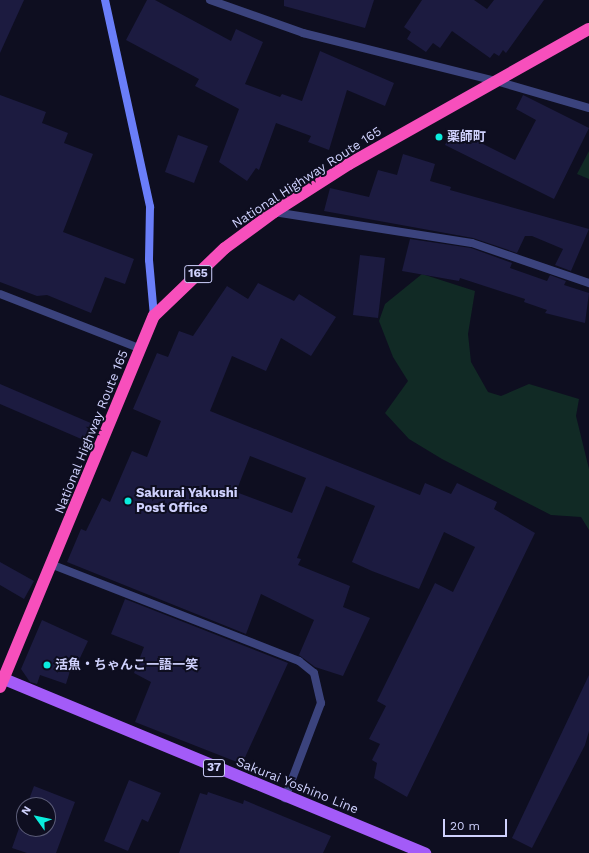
<!DOCTYPE html>
<html>
<head>
<meta charset="utf-8">
<style>
	body { margin:0 }
	#map { position:relative; width:589px; height:853px; overflow:hidden; background:#0e0e20; font-family:"Work Sans","Noto Sans JP",sans-serif }
	div>[style] { position:absolute }
	[style*='--x'] { left:calc(var(--x)*1px); top:calc(var(--y)*1px); width:calc(var(--w)*1px); rotate:calc(var(--a)*1deg) }
	.green>* { inset:0; background:#112a25 }
	.building>* { inset:0; background:#1c1b40 }
	.lane>* { height:8px; margin:-4px; padding:0 4px; transform-origin:4px; border-radius:4px; background:#3b437d }
	.street>* { height:8px; margin:-4px; padding:0 4px; transform-origin:4px; border-radius:4px; background:#3b437d }
	.secondary>* { height:8px; margin:-4px; padding:0 4px; transform-origin:4px; border-radius:4px; background:#6a7ef9 }
	.primary>* { height:12px; margin:-6px; padding:0 6px; transform-origin:6px; border-radius:6px; background:#a35bf8 }
	.highway>* { height:12px; margin:-6px; padding:0 6px; transform-origin:6px; border-radius:6px; background:#f74fbc }
	.dots>* { width:11px; height:11px; translate:-50% -50%; box-sizing:border-box; border:2px solid #0e0e20; border-radius:50% }
	span { translate:-50% -50%; white-space:nowrap; text-align:center; line-height:1.15; -webkit-text-stroke:4px #0e0e20; paint-order:stroke }
	.shield-label span { padding:1px 3px; background:#0e0e20; border:1px solid; border-radius:3px; -webkit-text-stroke-width:0 }
	.shield-label { font-size:12px; color:#cfd1fd; font-weight:700 }
	.poi-label { font-size:13px; color:#cfd1fd; font-weight:700 }
	.left { translate:0 -50%; text-align:left }
	.street-label { font-size:13px; color:#cfd1fd }
	.north { position:absolute; left:16px; top:797px; width:40px; height:40px; box-sizing:border-box; background:#0e0e20; border:1px solid #5b5c78; border-radius:50%; rotate:303deg; font-size:11px; font-weight:700; line-height:16px; text-align:center; color:#cfd1fd }
	.north::after { content:''; display:block; margin:auto; width:14px; height:18px; background:#0aedde; clip-path:polygon(50% 0,100% 100%,50% 72%,0 100%) }
	.scale { position:absolute; left:443px; top:819px; width:64px; height:18px; box-sizing:border-box; border:2px solid #cfd1fd; border-top:0; padding-left:5px; font-size:12px; line-height:14px; white-space:nowrap; color:#cfd1fd; -webkit-text-stroke:3px #0e0e20; paint-order:stroke }
</style>
</head>
<body>
<div id="map">
	<div class="green">
		<i style="clip-path:polygon(589px 151px,589px 179px,577px 174px)"></i>
		<i style="clip-path:polygon(422px 274px,475px 291px,468px 334px,471px 362px,488px 392px,501px 396px,529px 384px,579px 399px,576px 416px,589px 469px,589px 530px,581px 517px,551px 515px,442px 459px,409px 439px,385px 413px,408px 381px,393px 357px,379px 321px,385px 304px)"></i>
	</div>
	<div class="building">
		<i style="clip-path:polygon(0 0,24px 0,0 53px)"></i>
		<i style="clip-path:polygon(147px 0,155px 0,231px 41px,236px 29px,263px 42px,245px 84px,280px 97px,282px 94px,302px 101px,320px 51px,394px 83px,385px 106px,347px 90px,329px 150px,308px 142px,311px 136px,276px 123px,259px 170px,256px 168px,247px 181px,219px 162px,239px 109px,195px 86px,199px 79px,126px 40px)"></i>
		<i style="clip-path:polygon(284px 0,374px 0,365px 28px,284px 6px)"></i>
		<i style="clip-path:polygon(422px 0,474px 0,487px 9px,494px 0,544px 0,506px 53px,503px 50px,499px 56px,494px 53px,490px 58px,452px 31px,440px 48px,433px 43px,426px 52px,407px 39px,411px 32px,404px 27px)"></i>
		<i style="clip-path:polygon(0 95px,46px 112px,42px 123px,68px 133px,64px 143px,93px 154px,63px 232px,134px 259px,125px 284px,105px 277px,91px 313px,47px 295px,37px 296px,0 282px)"></i>
		<i style="clip-path:polygon(523px 95px,589px 128px,554px 199px,445px 145px,453px 129px,515px 160px,536px 120px,516px 109px)"></i>
		<i style="clip-path:polygon(178px 135px,208px 146px,194px 183px,165px 172px)"></i>
		<i style="clip-path:polygon(403px 154px,435px 164px,430px 181px,451px 187px,450px 190px,589px 229px,571px 271px,555px 265px,563px 249px,532px 236px,525px 236px,517px 253px,473px 238px,324px 211px,330px 188px,369px 197px,378px 170px,397px 175px)"></i>
		<i style="clip-path:polygon(410px 239px,471px 248px,512px 263px,510px 268px,547px 281px,550px 275px,566px 281px,564px 285px,589px 293px,585px 323px,545px 313px,547px 310px,524px 302px,525px 299px,460px 278px,459px 281px,402px 271px)"></i>
		<i style="clip-path:polygon(360px 255px,385px 258px,378px 318px,353px 315px)"></i>
		<i style="clip-path:polygon(evenodd,258px 283px,294px 301px,299px 294px,336px 317px,311px 356px,281px 338px,266px 371px,232px 356px,210px 411px,420px 495px,425px 483px,451px 494px,457px 483px,497px 502px,494px 509px,535px 533px,407px 797px,374px 778px,377px 763px,372px 760px,380px 744px,369px 739px,386px 706px,377px 701px,435px 583px,453px 592px,475px 547px,444px 532px,419px 589px,372px 571px,352px 562px,375px 506px,326px 486px,297px 558px,301px 559px,298px 565px,350px 586px,343px 607px,370px 618px,343px 676px,315px 667px,299px 655px,314px 620px,261px 594px,246px 634px,67px 562px,81px 529px,86px 531px,102px 498px,110px 502px,132px 451px,147px 457px,161px 421px,133px 409px,157px 353px,168px 357px,179px 331px,193px 336px,227px 286px,248px 299px,258px 283px,250px 456px,306px 478px,292px 513px,236px 492px,250px 456px)"></i>
		<i style="clip-path:polygon(0 384px,93px 424px,86px 441px,0 404px)"></i>
		<i style="clip-path:polygon(0 562px,34px 581px,24px 599px,0 585px)"></i>
		<i style="clip-path:polygon(125px 599px,288px 663px,242px 764px,135px 722px,151px 682px,134px 673px,144px 647px,111px 634px)"></i>
		<i style="clip-path:polygon(42px 620px,88px 641px,79px 660px,74px 658px,66px 684px,40px 675px,37px 684px,30px 682px,21px 669px)"></i>
		<i style="clip-path:polygon(589px 675px,589px 731px,585px 745px,532px 848px,512px 838px)"></i>
		<i style="clip-path:polygon(129px 780px,161px 793px,148px 822px,142px 819px,128px 851px,104px 841px)"></i>
		<i style="clip-path:polygon(34px 786px,75px 802px,56px 853px,27px 853px,12px 848px,24px 814px,24px 829px,48px 829px,48px 805px,27px 805px)"></i>
		<i style="clip-path:polygon(208px 792px,243px 804px,244px 800px,331px 836px,323px 853px,179px 853px,200px 793px,207px 795px)"></i>
	</div>
	<div class="lane">
		<i style="--x:496;--y:81;--w:97;--a:16.2"></i>
	</div>
	<div class="street">
		<i style="--x:210;--y:0;--w:99;--a:19.5"></i>
		<i style="--x:303;--y:33;--w:199;--a:14"></i>
		<i style="--x:274;--y:212;--w:200;--a:8.9"></i>
		<i style="--x:472;--y:243;--w:124;--a:18.9"></i>
		<i style="--x:0;--y:294;--w:151;--a:21.3"></i>
		<i style="--x:53;--y:565;--w:264;--a:21.3"></i>
		<i style="--x:299;--y:661;--w:19;--a:39"></i>
		<i style="--x:314;--y:673;--w:31;--a:77"></i>
		<i style="--x:321;--y:703;--w:102;--a:110.8"></i>
	</div>
	<div class="secondary">
		<i style="--x:105;--y:0;--w:212;--a:77.7"></i>
		<i style="--x:150;--y:207;--w:53;--a:91.1"></i>
		<i style="--x:149;--y:260;--w:56;--a:84.9"></i>
	</div>
	<div class="primary">
		<i style="--x:4;--y:679;--w:456;--a:22.5"></i>
	</div>
	<div class="highway">
		<i style="--x:0;--y:687;--w:402;--a:-67.5"></i>
		<i style="--x:154;--y:316;--w:98;--a:-43.8"></i>
		<i style="--x:225;--y:248;--w:61;--a:-36.3"></i>
		<i style="--x:274;--y:212;--w:89;--a:-32.6"></i>
		<i style="--x:349;--y:164;--w:275;--a:-29.4"></i>
	</div>
	<div class="dots">
		<i style="left:439px;top:137px;background:#0aedde"></i>
		<i style="left:128px;top:501px;background:#0aedde"></i>
		<i style="left:47px;top:665px;background:#0aedde"></i>
	</div>
	<div class="shield-label">
		<span style="left:198px;top:274px">165</span>
		<span style="left:214px;top:768px">37</span>
	</div>
	<div class="poi-label">
		<span class="left" style="left:447px;top:137px">薬師町</span>
		<span class="left" style="left:136px;top:501px">Sakurai Yakushi<br>Post Office</span>
		<span class="left" style="left:55px;top:665px">活魚・ちゃんこ一語一笑</span>
	</div>
	<div class="street-label">
		<span style="left:307px;top:178px;rotate:-33deg">National Highway Route 165</span>
		<span style="left:92px;top:432px;rotate:-68deg">National Highway Route 165</span>
		<span style="left:297px;top:786px;rotate:22deg">Sakurai Yoshino Line</span>
	</div>
	<div class="north">N</div>
	<div class="scale">20 m</div>
</div>
</body>
</html>
